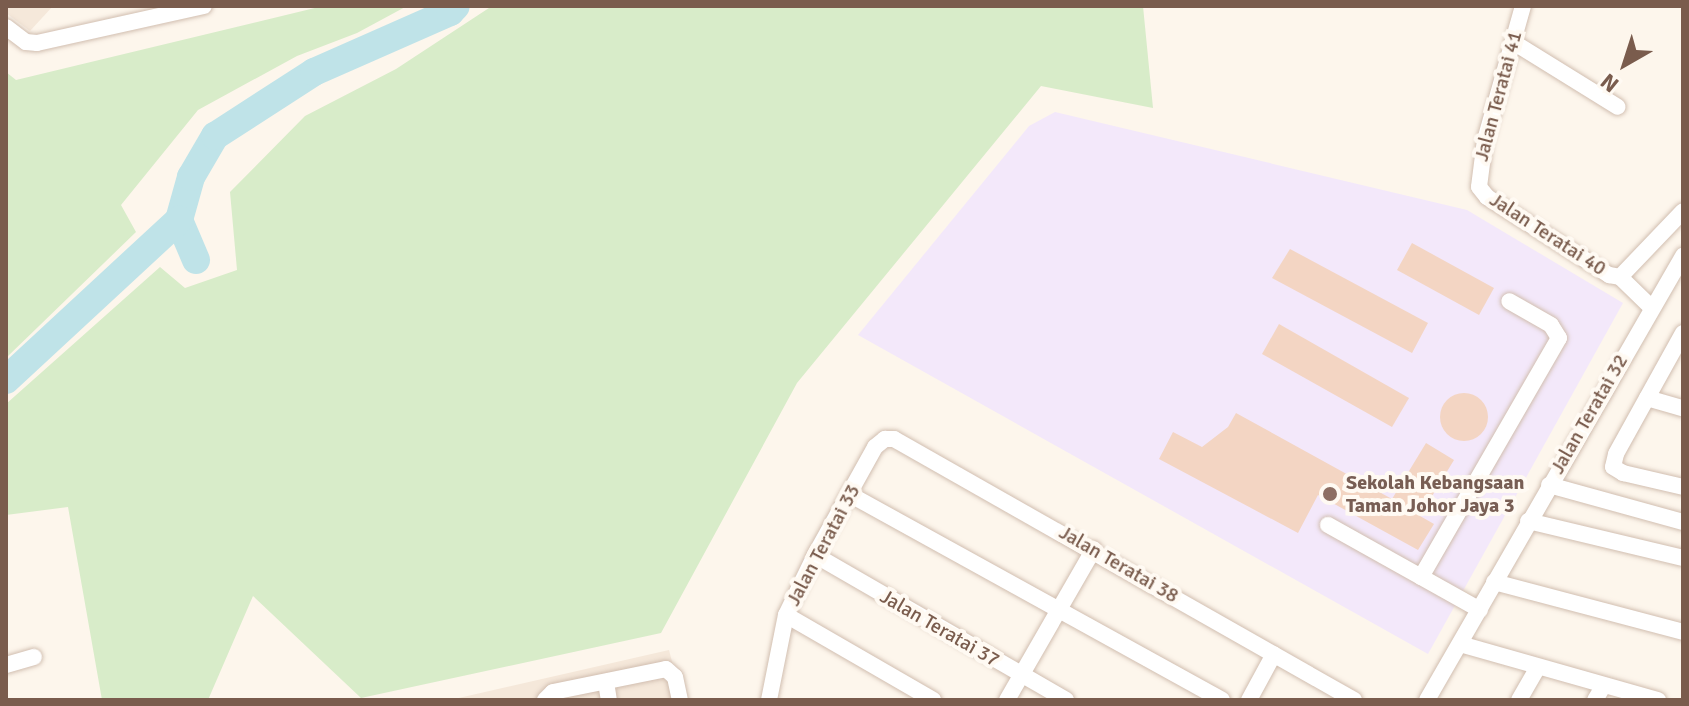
<!DOCTYPE html>
<html>
<head>
<meta charset="utf-8">
<style>
	body { margin:0 }
	#map { position:relative; width:1689px; height:706px; overflow:hidden; background:#fdf6ec; font-family:Signika,sans-serif }
	div>[style] { position:absolute }
	[style*='--x'] { left:calc(var(--x)*1px); top:calc(var(--y)*1px); width:calc(var(--w)*1px); rotate:calc(var(--a)*1deg) }
	.residential>* { inset:0; background:#f5e8da }
	.education>* { inset:0; background:#f3e8fa }
	.green>* { inset:0; background:#d8ecc9 }
	.river>* { height:28px; margin:-14px; padding:0 14px; transform-origin:14px; border-radius:14px; background:#bfe3e8 }
	.building>* { inset:0; background:#f3d5c3 }
	.round { border-radius:50% }
	.roads { filter:drop-shadow(0 0 2px #d1beb0) drop-shadow(0 0 2px #d1beb0) }
	.minor>* { height:16px; margin:-8px; padding:0 8px; transform-origin:8px; border-radius:8px; background:#fff }
	.dots>* { width:22px; height:22px; translate:-50% -50%; box-sizing:border-box; border:4px solid #fffaf3; border-radius:50% }
	span { translate:-50% -50%; white-space:nowrap; text-align:center; line-height:1.15; -webkit-text-stroke:8px #fffaf3; paint-order:stroke }
	.street-label { font-size:20px; color:#7a5c4d }
	.education-label { font-size:20px; color:#785e54; font-weight:700 }
	.left { translate:0 -50%; text-align:left }
	.frame { position:absolute; inset:0; border:8px solid #7a5c4d; pointer-events:none }
	.north { position:absolute; left:1585px; top:24px; width:80px; height:80px; -webkit-text-stroke:6px #fffaf3; paint-order:stroke; rotate:219deg; font-size:22px; font-weight:700; line-height:32px; text-align:center; color:#7a5c4d }
	.north::after { content:''; display:block; margin:auto; width:28px; height:36px; background:#7a5c4d; clip-path:polygon(50% 0,100% 100%,50% 72%,0 100%) }
</style>
</head>
<body>
<div id="map">
	<div class="residential">
		<i style="clip-path:polygon(6px 6px,53px 6px,30px 31px,6px 13px)"></i>
		<i style="clip-path:polygon(669px 650px,682px 700px,450px 700px)"></i>
	</div>
	<div class="education">
		<i style="clip-path:polygon(1055px 112px,1467px 210px,1623px 303px,1428px 654px,858px 335px,1029px 126px)"></i>
	</div>
	<div class="green">
		<i style="clip-path:polygon(323px 6px,407px 6px,357px 33px,297px 56px,198px 110px,121px 205px,136px 232px,6px 358px,6px 72px,16px 80px)"></i>
		<i style="clip-path:polygon(492px 6px,1143px 6px,1153px 108px,1041px 86px,797px 383px,661px 633px,361px 698px,253px 596px,208px 700px,102px 700px,68px 507px,6px 515px,6px 404px,160px 267px,185px 288px,237px 270px,230px 192px,305px 116px,396px 69px)"></i>
	</div>
	<div class="river">
		<i style="--x:196;--y:260;--w:43;--a:-113"></i>
		<i style="--x:179;--y:220;--w:45;--a:-74.4"></i>
		<i style="--x:191;--y:177;--w:48;--a:-59.7"></i>
		<i style="--x:215;--y:136;--w:118;--a:-32.9"></i>
		<i style="--x:314;--y:72;--w:149;--a:-23.8"></i>
		<i style="--x:450;--y:12;--w:8;--a:-45"></i>
		<i style="--x:6;--y:380;--w:236;--a:-42.8"></i>
	</div>
	<div class="building">
		<i style="clip-path:polygon(1412px 243px,1494px 288px,1479px 315px,1397px 270px)"></i>
		<i style="clip-path:polygon(1290px 249px,1428px 323px,1412px 353px,1272px 278px)"></i>
		<i style="clip-path:polygon(1279px 324px,1409px 398px,1392px 427px,1262px 354px)"></i>
		<i class="round" style="left:1440px;top:393px;width:48px;height:48px"></i>
		<i style="clip-path:polygon(1236px 413px,1392px 499px,1426px 443px,1454px 460px,1420px 516px,1434px 524px,1418px 550px,1318px 495px,1298px 533px,1159px 459px,1173px 432px,1202px 447px,1228px 427px)"></i>
	</div>
	<div class="roads">
		<div class="minor">
			<i style="--x:1523;--y:6;--w:139;--a:105.8"></i>
			<i style="--x:1485;--y:140;--w:47;--a:97.3"></i>
			<i style="--x:1479;--y:187;--w:13;--a:51"></i>
			<i style="--x:1487;--y:197;--w:145;--a:32.6"></i>
			<i style="--x:1609;--y:275;--w:11;--a:10"></i>
			<i style="--x:1620;--y:277;--w:43;--a:44.1"></i>
			<i style="--x:6;--y:27;--w:25;--a:37"></i>
			<i style="--x:26;--y:42;--w:11;--a:5"></i>
			<i style="--x:37;--y:43;--w:171;--a:-12.5"></i>
			<i style="--x:1513;--y:42;--w:123;--a:31.8"></i>
			<i style="--x:1620;--y:277;--w:91;--a:-46.3"></i>
			<i style="--x:1683;--y:333;--w:138;--a:119"></i>
			<i style="--x:1616;--y:454;--w:13;--a:103"></i>
			<i style="--x:1613;--y:467;--w:12;--a:31"></i>
			<i style="--x:1623;--y:473;--w:62;--a:13.1"></i>
			<i style="--x:1647;--y:398;--w:37;--a:16"></i>
			<i style="--x:1549;--y:485;--w:139;--a:15.4"></i>
			<i style="--x:849;--y:494;--w:426;--a:28.9"></i>
			<i style="--x:1528;--y:521;--w:159;--a:13.4"></i>
			<i style="--x:1328;--y:525;--w:174;--a:29.2"></i>
			<i style="--x:815;--y:555;--w:290;--a:30"></i>
			<i style="--x:1421;--y:577;--w:276;--a:-60"></i>
			<i style="--x:1559;--y:338;--w:15;--a:-122"></i>
			<i style="--x:1551;--y:325;--w:48;--a:-150.3"></i>
			<i style="--x:1494;--y:582;--w:196;--a:14.8"></i>
			<i style="--x:786;--y:615;--w:170;--a:30"></i>
			<i style="--x:1460;--y:644;--w:206;--a:15.8"></i>
			<i style="--x:6;--y:665;--w:29;--a:-16"></i>
			<i style="--x:606;--y:682;--w:18;--a:81"></i>
			<i style="--x:545;--y:700;--w:11;--a:-45"></i>
			<i style="--x:553;--y:692;--w:115;--a:-11.5"></i>
			<i style="--x:666;--y:669;--w:12;--a:42"></i>
			<i style="--x:675;--y:677;--w:24;--a:78"></i>
			<i style="--x:769;--y:700;--w:87;--a:-78.7"></i>
			<i style="--x:786;--y:615;--w:67;--a:-64.2"></i>
			<i style="--x:815;--y:555;--w:124;--a:-60.9"></i>
			<i style="--x:875;--y:447;--w:13;--a:-39"></i>
			<i style="--x:885;--y:439;--w:9;--a:0"></i>
			<i style="--x:894;--y:439;--w:529;--a:29.57"></i>
			<i style="--x:1007;--y:700;--w:174;--a:-60.1"></i>
			<i style="--x:1249;--y:700;--w:52;--a:-61.5"></i>
			<i style="--x:1427;--y:700;--w:513;--a:-60.03"></i>
			<i style="--x:1519;--y:700;--w:38;--a:-60"></i>
			<i style="--x:1595;--y:700;--w:17;--a:-59"></i>
		</div>
	</div>
	<div class="dots">
		<i style="left:1330px;top:494px;background:#8d6e63"></i>
	</div>
	<div class="street-label">
		<span style="left:1498px;top:96px;rotate:-75deg">Jalan Teratai 41</span>
		<span style="left:1548px;top:234px;rotate:33deg">Jalan Teratai 40</span>
		<span style="left:1589px;top:414px;rotate:-60deg">Jalan Teratai 32</span>
		<span style="left:823px;top:545px;rotate:-62deg">Jalan Teratai 33</span>
		<span style="left:1119px;top:564px;rotate:30deg">Jalan Teratai 38</span>
		<span style="left:940px;top:628px;rotate:30deg">Jalan Teratai 37</span>
	</div>
	<div class="education-label">
		<span class="left" style="left:1346px;top:494px">Sekolah Kebangsaan<br>Taman Johor Jaya 3</span>
	</div>
	<div class="frame"></div>
	<div class="north">N</div>
</div>
</body>
</html>
